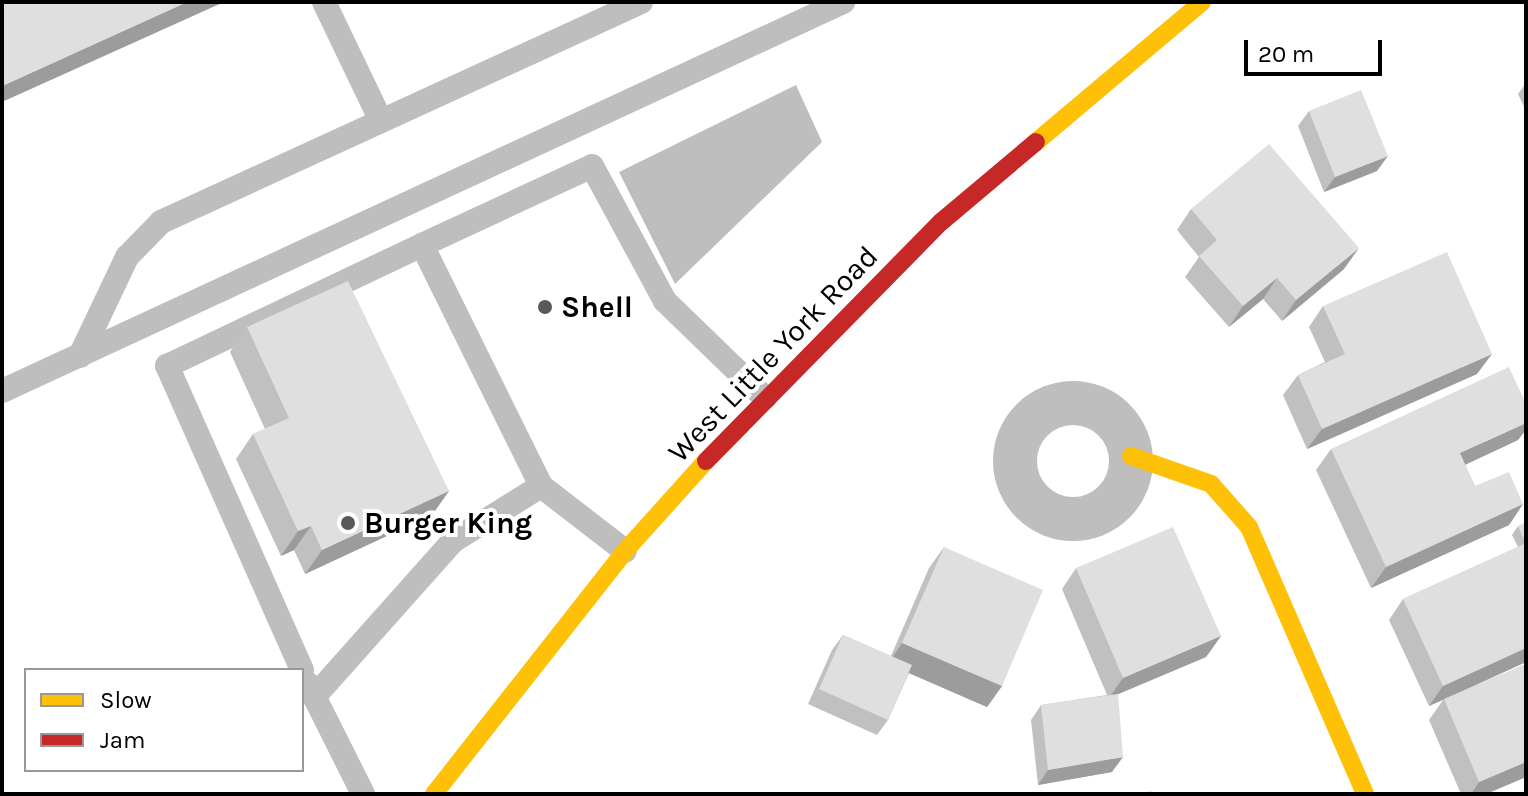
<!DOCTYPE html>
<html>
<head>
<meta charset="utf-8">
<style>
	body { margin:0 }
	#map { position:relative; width:1528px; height:796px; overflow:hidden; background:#fff; font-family:Karla,sans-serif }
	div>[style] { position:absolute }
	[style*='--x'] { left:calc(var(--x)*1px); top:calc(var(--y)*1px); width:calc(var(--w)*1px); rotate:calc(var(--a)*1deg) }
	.water>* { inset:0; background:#bebebe }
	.lane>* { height:24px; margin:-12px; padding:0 12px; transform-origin:12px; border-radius:12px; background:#bebebe }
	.street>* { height:44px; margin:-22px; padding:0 22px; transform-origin:22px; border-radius:22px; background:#bebebe }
	.street>.ring { margin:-22px; padding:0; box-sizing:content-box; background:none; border:44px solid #bebebe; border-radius:50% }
	.slow>* { height:18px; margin:-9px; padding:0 9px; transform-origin:9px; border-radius:9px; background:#ffc107 }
	.jam>* { height:18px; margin:-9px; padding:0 9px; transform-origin:9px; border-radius:9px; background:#c62828 }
	.wall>* { inset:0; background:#c0c0c0 }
	.shaded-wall>* { inset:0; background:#9c9c9c }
	.building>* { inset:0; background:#dfdfdf }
	.dots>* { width:22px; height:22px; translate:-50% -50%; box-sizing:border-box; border:4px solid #fff; border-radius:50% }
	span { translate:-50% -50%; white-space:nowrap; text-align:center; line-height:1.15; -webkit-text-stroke:8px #fff; paint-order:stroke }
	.poi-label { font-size:30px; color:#000; font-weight:700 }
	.left { translate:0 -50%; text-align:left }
	.street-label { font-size:30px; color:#000 }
	.frame { position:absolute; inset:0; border:4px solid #000; pointer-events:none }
	.legend { position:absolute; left:24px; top:668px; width:280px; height:104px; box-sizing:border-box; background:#fff; border:2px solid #999; margin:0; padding:10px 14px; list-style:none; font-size:24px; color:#000 }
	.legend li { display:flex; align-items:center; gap:16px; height:40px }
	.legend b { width:40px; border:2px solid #999 }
	.scale { position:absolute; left:1244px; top:40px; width:138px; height:36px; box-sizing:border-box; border:4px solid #000; border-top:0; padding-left:10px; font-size:24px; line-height:28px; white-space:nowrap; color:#000; -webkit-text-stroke:6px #fff; paint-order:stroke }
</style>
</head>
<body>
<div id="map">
	<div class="water">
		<i style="clip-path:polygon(796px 85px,822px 142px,675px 284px,619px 172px)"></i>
	</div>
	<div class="lane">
		<i style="--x:324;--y:2;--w:132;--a:64.4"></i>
		<i style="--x:422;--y:245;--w:187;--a:-24.9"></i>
		<i style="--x:592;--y:166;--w:153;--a:61.6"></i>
		<i style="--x:665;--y:301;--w:139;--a:44.1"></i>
		<i style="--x:80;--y:356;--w:110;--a:-64.6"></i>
		<i style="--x:127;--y:257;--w:49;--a:-45.8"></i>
		<i style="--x:161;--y:222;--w:528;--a:-24.62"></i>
		<i style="--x:2;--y:391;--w:927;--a:-24.82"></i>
		<i style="--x:302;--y:670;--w:333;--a:-113.9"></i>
		<i style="--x:167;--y:366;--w:282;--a:-25.4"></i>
		<i style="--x:422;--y:245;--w:269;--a:63.7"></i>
		<i style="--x:541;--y:486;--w:106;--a:37.7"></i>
		<i style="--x:308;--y:684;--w:123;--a:63.4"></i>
		<i style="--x:314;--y:697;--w:209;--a:-48.3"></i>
		<i style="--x:453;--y:541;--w:104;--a:-32"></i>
	</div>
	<div class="street">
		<i class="ring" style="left:1015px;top:403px;width:72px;height:72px"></i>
	</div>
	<div class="slow">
		<i style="--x:1036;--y:142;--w:217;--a:-40.1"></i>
		<i style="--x:1131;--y:456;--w:85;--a:19.3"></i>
		<i style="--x:1211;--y:484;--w:57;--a:48.5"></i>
		<i style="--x:1249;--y:527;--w:291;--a:66.5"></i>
		<i style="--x:434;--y:794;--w:309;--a:-51.8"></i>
		<i style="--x:625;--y:551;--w:121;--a:-48"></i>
	</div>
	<div class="jam">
		<i style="--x:706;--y:461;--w:335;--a:-45.5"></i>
		<i style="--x:941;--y:222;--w:124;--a:-40.1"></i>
	</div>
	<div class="wall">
		<i style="clip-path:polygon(1526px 83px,1526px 111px,1518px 94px)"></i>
		<i style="clip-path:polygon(1309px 111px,1377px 171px,1324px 192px,1298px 126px)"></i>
		<i style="clip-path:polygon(1191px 209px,1344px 269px,1282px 321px,1263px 299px,1229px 327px,1185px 277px,1199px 257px,1177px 230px)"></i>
		<i style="clip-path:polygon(1323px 306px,1477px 374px,1307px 449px,1283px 395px,1298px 375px,1325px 362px,1309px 327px)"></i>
		<i style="clip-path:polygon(247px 327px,449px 491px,432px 515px,305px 574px,294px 550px,281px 556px,236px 459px,253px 434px,265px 429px,230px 352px)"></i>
		<i style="clip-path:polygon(1518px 440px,1465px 465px,1475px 486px,1523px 504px,1509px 525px,1371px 588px,1316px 470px,1331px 449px)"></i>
		<i style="clip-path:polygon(1526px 523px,1526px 662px,1461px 692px,1526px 664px,1526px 777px,1486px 794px,1461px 794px,1429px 720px,1443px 700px,1429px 706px,1389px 620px,1403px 599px,1518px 547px,1512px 535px,1518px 526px)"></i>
		<i style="clip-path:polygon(944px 547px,1002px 686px,987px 707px,909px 673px,888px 720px,877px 735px,808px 704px,832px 650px,843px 635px,891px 656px,929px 568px)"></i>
		<i style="clip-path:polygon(1076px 568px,1221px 636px,1206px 657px,1118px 694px,1112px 772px,1038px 785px,1031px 720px,1041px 705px,1107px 695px,1062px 589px)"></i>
	</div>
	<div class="shaded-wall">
		<i style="clip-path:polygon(187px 2px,224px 2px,2px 102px,2px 86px)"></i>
		<i style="clip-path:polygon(1388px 156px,1377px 171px,1324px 192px,1335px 177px)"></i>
		<i style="clip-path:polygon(1359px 248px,1344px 269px,1282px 321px,1296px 300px)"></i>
		<i style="clip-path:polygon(1277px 278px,1263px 299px,1229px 327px,1243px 306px)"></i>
		<i style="clip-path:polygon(1492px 354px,1477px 374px,1307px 449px,1322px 429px)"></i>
		<i style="clip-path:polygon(1526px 423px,1526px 430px,1518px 440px,1445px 474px,1460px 453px)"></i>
		<i style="clip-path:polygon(449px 491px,432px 515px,305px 574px,322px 550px)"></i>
		<i style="clip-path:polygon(1523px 504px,1509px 525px,1371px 588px,1386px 567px)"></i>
		<i style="clip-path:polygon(311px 526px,294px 550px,281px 556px,298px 531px)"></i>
		<i style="clip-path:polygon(1221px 636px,1206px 657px,1109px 698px,1123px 678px)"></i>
		<i style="clip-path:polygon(902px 643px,1002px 686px,987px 707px,888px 664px)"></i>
		<i style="clip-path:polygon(1526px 648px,1526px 662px,1429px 706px,1443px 686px)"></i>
		<i style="clip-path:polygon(1123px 757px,1112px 772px,1038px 785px,1048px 770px)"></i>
		<i style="clip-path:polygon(1526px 762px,1526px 777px,1486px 794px,1471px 794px,1479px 782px)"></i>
	</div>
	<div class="building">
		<i style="clip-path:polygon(2px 2px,187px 2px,2px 86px)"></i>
		<i style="clip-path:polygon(1361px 90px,1388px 156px,1335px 177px,1309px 111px)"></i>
		<i style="clip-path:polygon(1269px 144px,1359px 248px,1296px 300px,1277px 278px,1243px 306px,1199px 256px,1217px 240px,1191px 209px)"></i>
		<i style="clip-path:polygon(1447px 252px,1492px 354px,1322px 429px,1298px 375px,1345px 354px,1323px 306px)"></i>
		<i style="clip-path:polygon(348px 281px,449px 491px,322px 550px,311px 526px,298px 531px,253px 434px,289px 418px,247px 327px)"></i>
		<i style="clip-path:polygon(1509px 367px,1526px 404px,1526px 423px,1460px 453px,1475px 486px,1509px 472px,1523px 504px,1386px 567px,1331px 449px)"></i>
		<i style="clip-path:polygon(1526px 523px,1526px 544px,1518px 526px)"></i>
		<i style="clip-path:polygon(1173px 527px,1221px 636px,1123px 678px,1076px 568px)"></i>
		<i style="clip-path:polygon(1524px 544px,1526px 548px,1526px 648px,1443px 686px,1403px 599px)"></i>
		<i style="clip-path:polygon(944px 547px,1043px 590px,1002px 686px,902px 643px)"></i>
		<i style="clip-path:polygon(843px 635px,912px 665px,888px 720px,819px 689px)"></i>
		<i style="clip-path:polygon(1526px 664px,1526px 762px,1479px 782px,1444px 699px)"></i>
		<i style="clip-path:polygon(1118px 694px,1123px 757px,1048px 770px,1041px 705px)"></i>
		<i style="clip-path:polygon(1151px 791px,1152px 794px,1134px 794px)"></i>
	</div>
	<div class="dots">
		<i style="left:545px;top:307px;background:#595959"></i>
		<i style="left:348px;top:523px;background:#595959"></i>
	</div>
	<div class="poi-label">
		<span class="left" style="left:561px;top:307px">Shell</span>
		<span class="left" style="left:364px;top:523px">Burger King</span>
	</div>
	<div class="street-label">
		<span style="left:773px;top:354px;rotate:-46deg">West Little York Road</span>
	</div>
	<div class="frame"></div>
	<ul class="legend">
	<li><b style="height:10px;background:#ffc107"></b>Slow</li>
	<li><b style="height:10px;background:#c62828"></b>Jam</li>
	</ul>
	<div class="scale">20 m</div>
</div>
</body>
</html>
